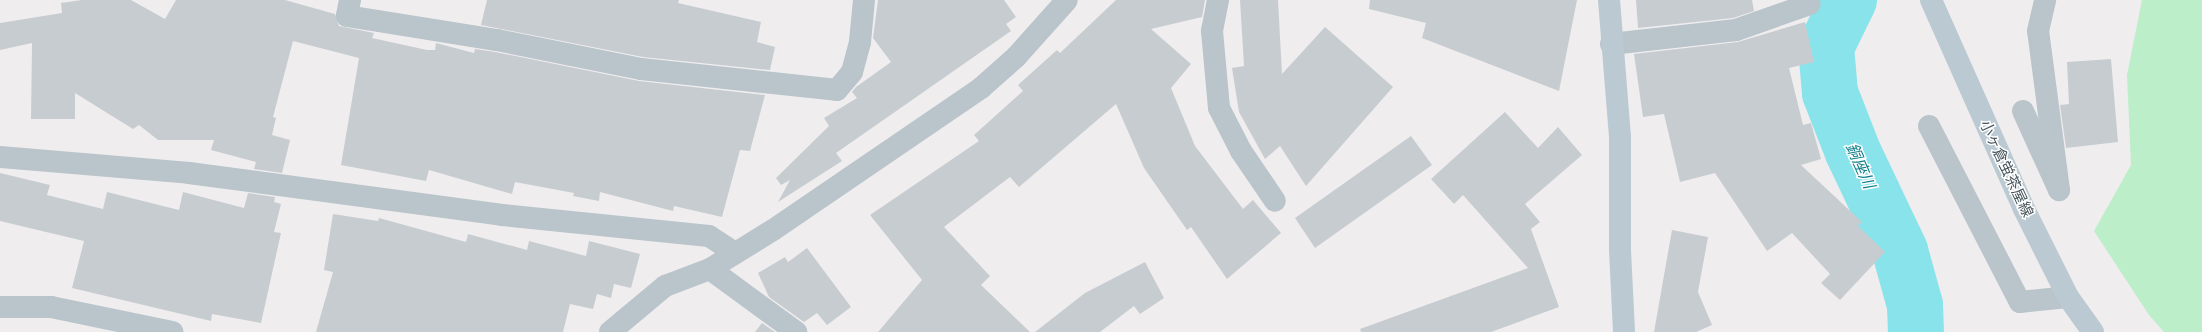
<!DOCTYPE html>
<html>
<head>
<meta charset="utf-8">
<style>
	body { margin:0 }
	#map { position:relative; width:2202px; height:332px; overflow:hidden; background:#f0edee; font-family:Jost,"Noto Sans JP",sans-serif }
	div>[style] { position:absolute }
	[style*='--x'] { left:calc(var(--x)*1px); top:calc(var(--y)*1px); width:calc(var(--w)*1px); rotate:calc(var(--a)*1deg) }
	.green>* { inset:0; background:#bbeec9 }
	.river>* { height:56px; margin:-28px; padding:0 28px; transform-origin:28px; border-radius:28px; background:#88e3eb }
	.building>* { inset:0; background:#c7ccd0 }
	.street>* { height:22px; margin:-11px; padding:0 11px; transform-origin:11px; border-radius:11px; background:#b9c4cb }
	.secondary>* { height:22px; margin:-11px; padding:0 11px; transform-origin:11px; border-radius:11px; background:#bbc9d2 }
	span { translate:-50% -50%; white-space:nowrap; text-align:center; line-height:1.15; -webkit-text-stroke:3px #fff; paint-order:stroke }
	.street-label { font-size:15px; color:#46545b }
	.water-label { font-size:16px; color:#0d7f89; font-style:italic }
</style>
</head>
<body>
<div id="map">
	<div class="green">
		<i style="clip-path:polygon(2142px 0,2202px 0,2202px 332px,2164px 332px,2149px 315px,2094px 231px,2131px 165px,2127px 75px)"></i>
	</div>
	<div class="river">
		<i style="--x:1849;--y:0;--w:52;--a:116.1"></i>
		<i style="--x:1826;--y:47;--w:46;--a:85"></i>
		<i style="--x:1830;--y:93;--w:63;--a:68.7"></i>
		<i style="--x:1853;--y:152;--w:110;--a:64.6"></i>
		<i style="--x:1900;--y:251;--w:56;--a:74.5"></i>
		<i style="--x:1915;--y:305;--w:27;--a:88"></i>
	</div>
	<div class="building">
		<i style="clip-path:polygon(82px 0,131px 0,165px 19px,176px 0,285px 0,335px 14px,339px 26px,374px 33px,372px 38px,427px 50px,435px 50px,436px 43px,474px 53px,475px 49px,495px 52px,639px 81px,765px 95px,750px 151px,740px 150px,722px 217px,674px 206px,673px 211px,600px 192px,599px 201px,573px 196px,574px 193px,515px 182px,512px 194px,429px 170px,426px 181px,341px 165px,359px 58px,293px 41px,273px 117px,276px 118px,272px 135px,290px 140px,282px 173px,254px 169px,256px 162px,211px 150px,214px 140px,158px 140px,139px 125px,133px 129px,75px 93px,75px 119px,31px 119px,32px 43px,0 50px,0 23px,62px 13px,61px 3px)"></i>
		<i style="clip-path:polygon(487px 0,679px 0,678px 3px,761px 22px,757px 42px,775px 47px,770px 70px,643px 57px,481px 25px)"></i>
		<i style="clip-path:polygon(878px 0,1004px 0,1016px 17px,1006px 24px,1011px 31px,836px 153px,842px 161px,778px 202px,790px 180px,781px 185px,776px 178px,829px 126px,824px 118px,857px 98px,852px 92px,856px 87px,891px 62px,873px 38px)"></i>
		<i style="clip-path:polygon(1116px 0,1205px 0,1202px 17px,1151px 29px,1191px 64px,1171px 88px,1195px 146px,1243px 209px,1253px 200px,1281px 233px,1227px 279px,1191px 227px,1187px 230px,1144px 168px,1116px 104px,1019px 187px,1010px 177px,944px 227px,990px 276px,981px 285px,1030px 332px,878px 332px,922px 280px,870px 215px,979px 141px,974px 135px,1023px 91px,1018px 85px,1057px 50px,1060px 53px)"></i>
		<i style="clip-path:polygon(1240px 0,1278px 0,1282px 74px,1325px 27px,1393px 87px,1306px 186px,1280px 146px,1265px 159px,1239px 112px,1232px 68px,1244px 66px)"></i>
		<i style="clip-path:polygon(1370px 0,1577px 0,1559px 91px,1422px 38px,1426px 23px,1369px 9px)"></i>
		<i style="clip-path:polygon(1636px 0,1752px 0,1754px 11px,1733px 18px,1638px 28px)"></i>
		<i style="clip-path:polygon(1805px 22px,1814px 62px,1789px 68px,1803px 125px,1811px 123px,1821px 159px,1801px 165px,1862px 222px,1858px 226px,1885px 252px,1840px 300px,1821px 283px,1830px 274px,1792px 233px,1767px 251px,1715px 173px,1680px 182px,1664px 114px,1643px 117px,1634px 54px,1738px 42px)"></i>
		<i style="clip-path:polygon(2111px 59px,2118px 142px,2066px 148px,2060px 105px,2069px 104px,2067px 62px)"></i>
		<i style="clip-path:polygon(1505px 112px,1538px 148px,1558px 127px,1582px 155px,1525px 204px,1540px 222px,1531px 229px,1559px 307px,1491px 332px,1361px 332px,1360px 329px,1528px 268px,1463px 195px,1454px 204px,1431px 179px)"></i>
		<i style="clip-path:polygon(1411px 136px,1432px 165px,1315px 248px,1295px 218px)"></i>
		<i style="clip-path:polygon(0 173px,50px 185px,47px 195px,103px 209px,107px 192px,179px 210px,183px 192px,244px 208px,248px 193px,275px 197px,274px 202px,281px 204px,274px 232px,281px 233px,261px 323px,212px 314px,211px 321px,72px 288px,84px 241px,0 221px)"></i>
		<i style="clip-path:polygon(333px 214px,378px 221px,379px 218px,466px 242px,468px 234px,527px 250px,529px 241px,586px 256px,589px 241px,640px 254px,631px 288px,614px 284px,611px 298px,597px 294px,593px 309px,570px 304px,563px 332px,316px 332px,333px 272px,324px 270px)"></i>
		<i style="clip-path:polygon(1672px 230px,1708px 237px,1698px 292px,1712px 325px,1696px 332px,1654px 332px)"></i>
		<i style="clip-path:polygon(807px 248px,851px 307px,827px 325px,817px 313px,804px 322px,769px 297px,758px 273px,785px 257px,788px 262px)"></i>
		<i style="clip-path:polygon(1145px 262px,1164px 298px,1140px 314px,1134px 306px,1100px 332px,1035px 332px,1085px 293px)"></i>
		<i style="clip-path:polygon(762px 323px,775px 332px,755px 332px)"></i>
	</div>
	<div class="street">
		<i style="--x:350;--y:0;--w:16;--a:101"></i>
		<i style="--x:347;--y:16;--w:152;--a:9.1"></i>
		<i style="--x:497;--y:40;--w:147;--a:11.4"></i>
		<i style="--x:641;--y:69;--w:197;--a:6.1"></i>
		<i style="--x:837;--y:90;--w:23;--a:-50"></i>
		<i style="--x:852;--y:72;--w:31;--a:-75"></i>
		<i style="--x:860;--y:42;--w:42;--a:-84.6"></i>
		<i style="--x:1218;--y:0;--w:32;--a:101"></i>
		<i style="--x:1212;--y:31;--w:77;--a:84.8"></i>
		<i style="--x:1219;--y:108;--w:48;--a:62.9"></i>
		<i style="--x:1241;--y:151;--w:60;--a:55.8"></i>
		<i style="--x:1611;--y:44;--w:126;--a:-6.4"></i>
		<i style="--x:1736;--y:30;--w:78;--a:-19.4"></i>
		<i style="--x:2023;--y:111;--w:87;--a:65.5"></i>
		<i style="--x:2059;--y:190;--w:160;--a:-97.5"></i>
		<i style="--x:2038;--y:31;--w:32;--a:-77"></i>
		<i style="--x:1929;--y:126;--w:198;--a:62.7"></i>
		<i style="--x:2020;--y:302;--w:48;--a:-5.9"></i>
		<i style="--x:0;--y:157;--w:190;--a:4.8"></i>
		<i style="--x:189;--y:173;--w:316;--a:7.6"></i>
		<i style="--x:502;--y:215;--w:208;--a:5.8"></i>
		<i style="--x:709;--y:236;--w:31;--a:33"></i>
		<i style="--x:710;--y:269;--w:107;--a:36.2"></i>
		<i style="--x:0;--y:307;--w:51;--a:0"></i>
		<i style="--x:51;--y:307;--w:124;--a:11.7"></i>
		<i style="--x:610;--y:332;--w:72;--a:-39.9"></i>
		<i style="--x:665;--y:286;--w:48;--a:-20.7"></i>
		<i style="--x:710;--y:269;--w:74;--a:-31.8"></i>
		<i style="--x:773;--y:230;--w:252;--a:-34.3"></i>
		<i style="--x:981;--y:88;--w:47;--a:-41.5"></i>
		<i style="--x:1016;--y:57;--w:76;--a:-48.2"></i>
	</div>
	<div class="secondary">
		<i style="--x:1609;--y:0;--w:137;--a:85.4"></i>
		<i style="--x:1620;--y:137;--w:113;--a:90"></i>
		<i style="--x:1620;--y:250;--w:82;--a:87.2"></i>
		<i style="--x:1931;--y:0;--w:229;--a:66"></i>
		<i style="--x:2024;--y:209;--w:98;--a:63.4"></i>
		<i style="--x:2068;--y:297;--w:43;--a:54.5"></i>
	</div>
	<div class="street-label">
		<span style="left:2006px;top:169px;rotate:65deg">小ヶ倉蛍茶屋線</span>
	</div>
	<div class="water-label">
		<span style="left:1860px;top:166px;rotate:66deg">銅座川</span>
	</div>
</div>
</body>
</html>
